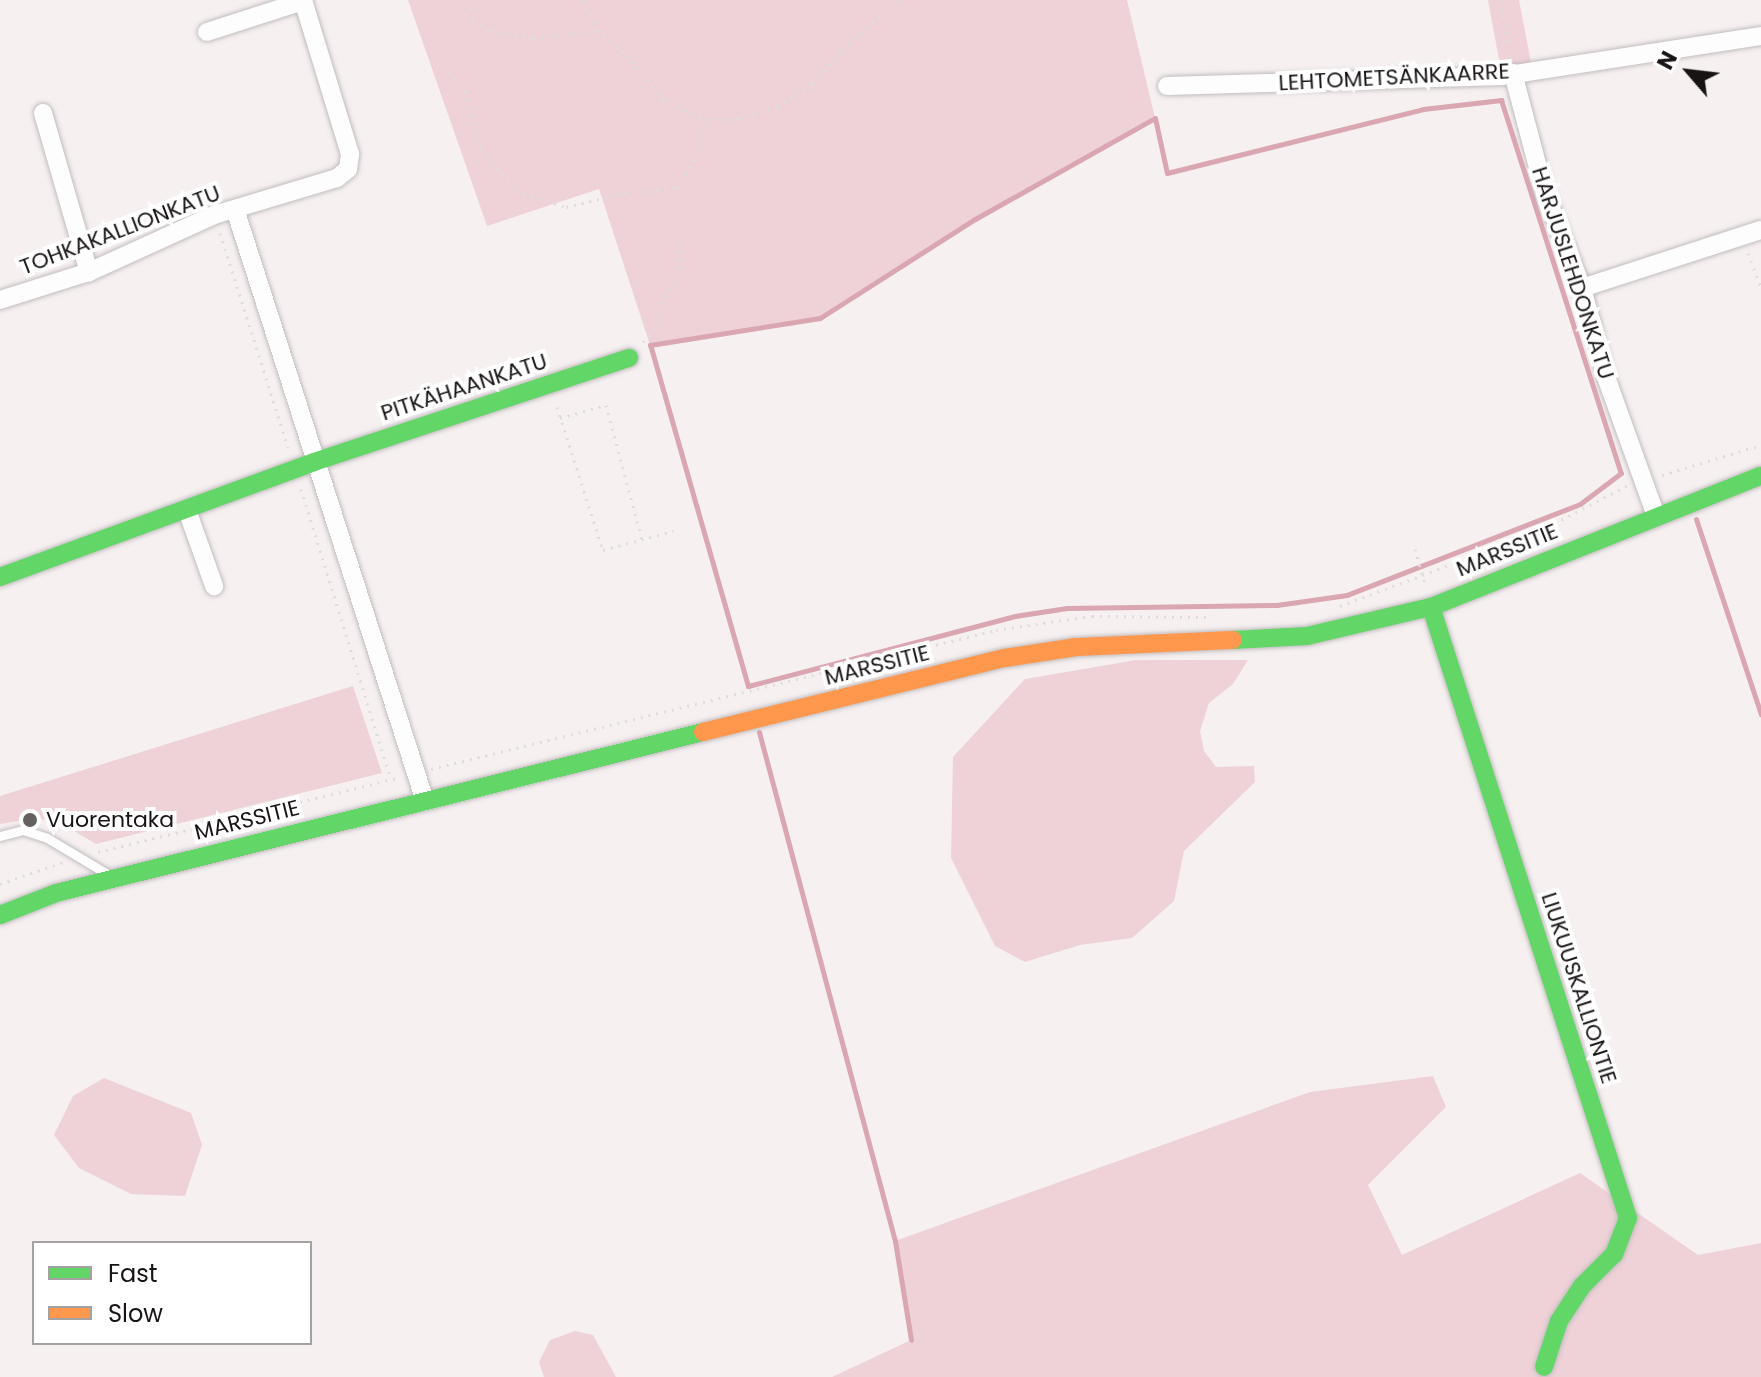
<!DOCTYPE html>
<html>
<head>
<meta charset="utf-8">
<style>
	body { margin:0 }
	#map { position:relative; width:1761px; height:1377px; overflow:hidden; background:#f6f0f1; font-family:Poppins,sans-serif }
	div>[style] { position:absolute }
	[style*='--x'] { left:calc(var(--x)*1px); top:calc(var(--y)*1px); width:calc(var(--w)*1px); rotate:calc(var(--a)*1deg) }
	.green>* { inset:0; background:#efd2d8 }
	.stream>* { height:5px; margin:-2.5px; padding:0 2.5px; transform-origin:2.5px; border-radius:2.5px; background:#daa6b2 }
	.path>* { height:3px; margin-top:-1.5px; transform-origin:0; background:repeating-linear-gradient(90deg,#e0dddd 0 2px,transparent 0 8px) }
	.roads { filter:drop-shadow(0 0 2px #c2bdbe) drop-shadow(0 0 2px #c2bdbe) }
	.lane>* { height:9px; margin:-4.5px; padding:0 4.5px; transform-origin:4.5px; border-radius:4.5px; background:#fefdfd }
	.street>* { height:18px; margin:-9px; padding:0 9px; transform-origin:9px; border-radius:9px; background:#fefdfd }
	.fast>* { height:18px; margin:-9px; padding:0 9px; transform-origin:9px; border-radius:9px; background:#63d668 }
	.slow>* { height:18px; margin:-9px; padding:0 9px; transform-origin:9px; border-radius:9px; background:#ff974d }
	.dots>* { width:22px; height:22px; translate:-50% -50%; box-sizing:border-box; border:4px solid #fff; border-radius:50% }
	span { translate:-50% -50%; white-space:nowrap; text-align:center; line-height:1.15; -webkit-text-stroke:8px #fff; paint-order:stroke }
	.street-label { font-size:22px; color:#181414 }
	.poi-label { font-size:22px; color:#181414 }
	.left { translate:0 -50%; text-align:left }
	.legend { position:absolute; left:32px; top:1241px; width:280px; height:104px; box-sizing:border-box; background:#fff; border:2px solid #a3a1a1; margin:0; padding:10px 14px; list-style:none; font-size:24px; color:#181414 }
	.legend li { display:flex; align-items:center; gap:16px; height:40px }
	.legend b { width:40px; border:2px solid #a3a1a1 }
	.north { position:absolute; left:1649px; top:32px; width:80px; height:80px; -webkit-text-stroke:6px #fff; paint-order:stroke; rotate:298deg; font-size:22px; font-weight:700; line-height:32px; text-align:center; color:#181414 }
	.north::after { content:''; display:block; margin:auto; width:28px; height:36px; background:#181414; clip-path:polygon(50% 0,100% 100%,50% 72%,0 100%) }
</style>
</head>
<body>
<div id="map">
	<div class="green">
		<i style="clip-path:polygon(408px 0,1127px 0,1155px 118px,974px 219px,820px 318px,650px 345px,599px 189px,487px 226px)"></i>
		<i style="clip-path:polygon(1488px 0,1519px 0,1532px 68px,1502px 76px)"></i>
		<i style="clip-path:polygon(1136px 660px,1248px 660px,1233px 684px,1209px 703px,1200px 731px,1204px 751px,1216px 767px,1254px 766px,1255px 782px,1184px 851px,1174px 901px,1132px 938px,1080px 945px,1025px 962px,995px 946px,951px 858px,953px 757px,1025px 679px)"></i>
		<i style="clip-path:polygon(353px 686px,382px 773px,96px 844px,64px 825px,38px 818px,0 824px,0 796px)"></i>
		<i style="clip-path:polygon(1433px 1076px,1446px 1107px,1368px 1185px,1402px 1255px,1580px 1173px,1698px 1255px,1761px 1243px,1761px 1377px,832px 1377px,911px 1340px,895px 1241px,1310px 1092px)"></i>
		<i style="clip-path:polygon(104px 1078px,191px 1113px,202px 1145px,185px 1196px,131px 1194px,79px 1168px,54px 1135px,73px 1096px)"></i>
		<i style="clip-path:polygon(575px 1331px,593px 1335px,616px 1377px,544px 1377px,539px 1362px,550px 1340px)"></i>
	</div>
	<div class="stream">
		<i style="--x:1501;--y:100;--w:392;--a:72.2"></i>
		<i style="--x:1621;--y:473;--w:51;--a:142.9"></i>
		<i style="--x:1580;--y:504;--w:250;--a:158.7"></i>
		<i style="--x:1347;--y:595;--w:71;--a:171.9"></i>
		<i style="--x:1277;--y:605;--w:210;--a:179.2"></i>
		<i style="--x:1067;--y:608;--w:53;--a:171.3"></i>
		<i style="--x:1015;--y:616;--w:276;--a:165.3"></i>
		<i style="--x:748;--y:686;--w:355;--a:-106"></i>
		<i style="--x:650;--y:345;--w:172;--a:-9"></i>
		<i style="--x:820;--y:318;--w:184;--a:-32.6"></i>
		<i style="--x:975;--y:219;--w:206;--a:-29.3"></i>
		<i style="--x:1155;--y:118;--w:56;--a:77.7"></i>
		<i style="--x:1167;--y:173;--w:264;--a:-14"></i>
		<i style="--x:1423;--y:109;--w:79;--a:-6.6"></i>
		<i style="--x:1696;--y:519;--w:206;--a:71.6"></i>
		<i style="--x:759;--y:732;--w:527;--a:75.04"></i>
		<i style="--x:895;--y:1241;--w:100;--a:80.8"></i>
	</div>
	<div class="path">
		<i style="--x:468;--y:0;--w:22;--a:74"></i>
		<i style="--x:474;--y:21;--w:21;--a:29"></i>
		<i style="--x:492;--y:31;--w:42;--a:9.7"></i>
		<i style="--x:533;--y:38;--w:64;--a:-6.2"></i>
		<i style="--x:583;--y:0;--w:34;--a:66"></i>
		<i style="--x:597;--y:31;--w:38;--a:39"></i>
		<i style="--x:627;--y:55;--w:58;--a:51.3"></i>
		<i style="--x:663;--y:100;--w:45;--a:24.9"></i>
		<i style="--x:704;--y:119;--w:33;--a:0"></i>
		<i style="--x:737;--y:119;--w:42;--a:-16.7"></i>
		<i style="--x:777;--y:107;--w:43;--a:-33.7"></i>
		<i style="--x:813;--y:83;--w:44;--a:-48.7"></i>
		<i style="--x:842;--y:50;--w:76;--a:-41.3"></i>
		<i style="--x:1500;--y:0;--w:58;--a:80"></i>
		<i style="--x:448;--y:73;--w:25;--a:47"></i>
		<i style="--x:465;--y:91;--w:61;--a:74.8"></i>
		<i style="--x:481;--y:150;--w:54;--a:49.5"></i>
		<i style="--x:516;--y:191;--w:52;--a:17.7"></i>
		<i style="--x:566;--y:207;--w:60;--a:-13.6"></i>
		<i style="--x:624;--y:193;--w:53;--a:-5.4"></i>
		<i style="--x:220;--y:233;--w:225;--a:72.4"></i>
		<i style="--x:1748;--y:253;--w:36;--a:69"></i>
		<i style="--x:643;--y:342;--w:16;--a:-45"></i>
		<i style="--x:654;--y:331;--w:28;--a:-75"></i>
		<i style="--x:661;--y:304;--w:40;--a:-62"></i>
		<i style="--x:680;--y:269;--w:81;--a:-92.1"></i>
		<i style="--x:677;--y:188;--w:46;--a:-57.3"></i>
		<i style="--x:702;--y:149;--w:30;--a:-86"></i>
		<i style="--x:557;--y:407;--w:150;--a:72.2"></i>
		<i style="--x:603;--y:550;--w:73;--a:-15.2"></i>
		<i style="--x:560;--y:418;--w:48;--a:-15.8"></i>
		<i style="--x:606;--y:405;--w:139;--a:75"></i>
		<i style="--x:1662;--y:475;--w:103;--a:-16.9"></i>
		<i style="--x:301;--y:489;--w:304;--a:72.8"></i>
		<i style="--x:1415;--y:549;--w:40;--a:74"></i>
		<i style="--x:1340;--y:606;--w:214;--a:-20.6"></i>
		<i style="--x:1540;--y:531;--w:99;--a:-27.6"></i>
		<i style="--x:431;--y:769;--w:582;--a:-13.82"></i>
		<i style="--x:996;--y:630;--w:97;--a:-8.3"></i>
		<i style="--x:1092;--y:616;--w:114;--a:0.5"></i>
		<i style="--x:98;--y:852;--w:312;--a:-13.9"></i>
		<i style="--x:0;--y:884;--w:67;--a:-19.2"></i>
	</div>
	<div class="roads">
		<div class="lane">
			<i style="--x:0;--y:836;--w:24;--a:-15"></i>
			<i style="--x:23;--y:830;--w:25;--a:18"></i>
			<i style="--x:47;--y:838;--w:72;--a:30.8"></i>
		</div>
		<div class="street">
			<i style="--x:207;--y:32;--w:101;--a:-17.9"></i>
			<i style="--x:1513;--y:73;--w:121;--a:75.2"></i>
			<i style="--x:1544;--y:190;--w:105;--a:68.8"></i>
			<i style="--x:1582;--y:288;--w:92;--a:74.9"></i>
			<i style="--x:1606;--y:377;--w:148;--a:70.2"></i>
			<i style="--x:1167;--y:86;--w:335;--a:-1.7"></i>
			<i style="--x:1502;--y:76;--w:262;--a:-8.8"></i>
			<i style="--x:43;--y:113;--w:166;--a:73.9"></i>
			<i style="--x:235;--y:209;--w:622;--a:72.21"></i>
			<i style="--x:1582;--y:288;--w:188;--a:-18"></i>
			<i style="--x:0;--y:300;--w:93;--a:-17.5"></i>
			<i style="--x:89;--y:272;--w:137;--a:-24.5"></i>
			<i style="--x:214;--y:215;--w:128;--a:-16.7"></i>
			<i style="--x:337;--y:178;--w:14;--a:-39"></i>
			<i style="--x:348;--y:169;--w:15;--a:-82"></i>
			<i style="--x:350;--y:154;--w:161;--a:-107"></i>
			<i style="--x:187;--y:510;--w:81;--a:70.4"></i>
		</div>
		<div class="fast">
			<i style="--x:0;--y:577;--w:334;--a:-20.1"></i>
			<i style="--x:314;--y:462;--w:332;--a:-18.3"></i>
			<i style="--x:1431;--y:607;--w:642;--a:72.13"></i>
			<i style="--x:1628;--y:1218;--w:39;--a:111"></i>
			<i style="--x:1614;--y:1254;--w:45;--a:135"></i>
			<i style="--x:1582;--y:1286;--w:42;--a:123.3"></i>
			<i style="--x:1559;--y:1321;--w:48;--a:108.1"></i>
			<i style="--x:1233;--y:640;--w:74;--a:-3.1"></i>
			<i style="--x:1307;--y:636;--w:127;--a:-13.2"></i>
			<i style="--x:1431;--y:607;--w:355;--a:-21.7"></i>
			<i style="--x:0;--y:915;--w:60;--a:-21.4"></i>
			<i style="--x:56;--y:893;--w:667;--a:-13.97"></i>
		</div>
		<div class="slow">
			<i style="--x:703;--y:732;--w:311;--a:-13.8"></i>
			<i style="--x:1005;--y:658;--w:72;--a:-8.8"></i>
			<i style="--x:1076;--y:647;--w:157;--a:-2.6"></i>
		</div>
	</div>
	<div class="dots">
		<i style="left:30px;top:820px;background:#666161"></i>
	</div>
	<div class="street-label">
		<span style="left:1394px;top:77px;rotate:-3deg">LEHTOMETSÄNKAARRE</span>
		<span style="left:120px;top:230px;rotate:-21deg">TOHKAKALLIONKATU</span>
		<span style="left:1573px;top:273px;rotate:72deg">HARJUSLEHDONKATU</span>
		<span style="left:464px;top:387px;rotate:-18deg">PITKÄHAANKATU</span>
		<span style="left:1507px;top:550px;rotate:-22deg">MARSSITIE</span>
		<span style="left:877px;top:665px;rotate:-14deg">MARSSITIE</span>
		<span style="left:247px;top:820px;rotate:-14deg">MARSSITIE</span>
		<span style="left:1579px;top:988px;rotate:72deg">LIUKUUSKALLIONTIE</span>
	</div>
	<div class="poi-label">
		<span class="left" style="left:46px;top:820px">Vuorentaka</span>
	</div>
	<ul class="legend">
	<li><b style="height:10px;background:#63d668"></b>Fast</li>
	<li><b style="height:10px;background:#ff974d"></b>Slow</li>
	</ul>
	<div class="north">N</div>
</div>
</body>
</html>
